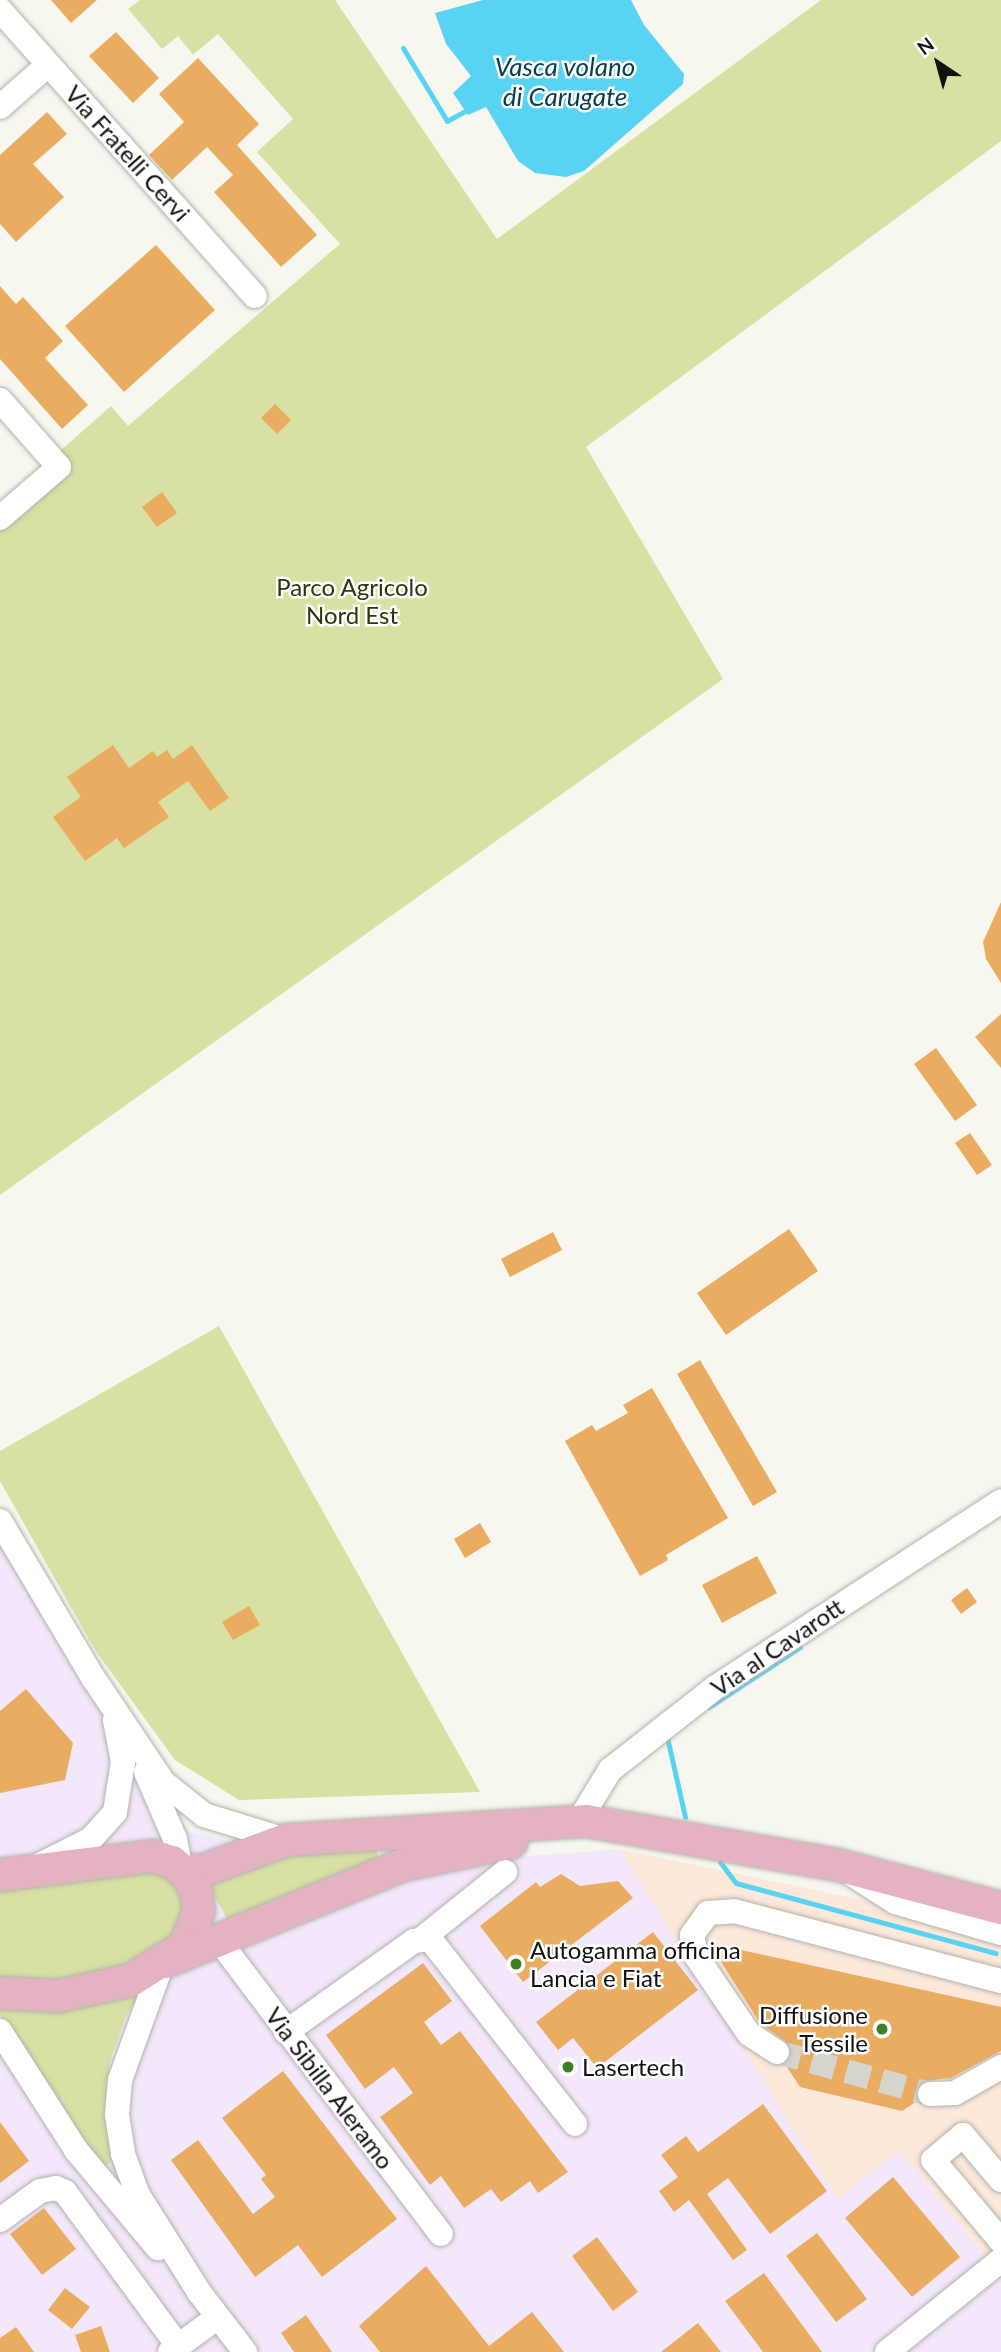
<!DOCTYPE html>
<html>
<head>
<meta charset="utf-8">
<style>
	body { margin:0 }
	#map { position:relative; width:1001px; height:2352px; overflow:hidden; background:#f8f7ef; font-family:Lato,sans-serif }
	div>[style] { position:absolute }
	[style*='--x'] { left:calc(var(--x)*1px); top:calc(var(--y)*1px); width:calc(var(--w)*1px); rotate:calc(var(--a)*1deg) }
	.commercial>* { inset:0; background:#fde8da }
	.industrial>* { inset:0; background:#f3e7fc }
	.green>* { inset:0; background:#d8e0a3 }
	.water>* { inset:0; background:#58d3f3 }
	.stream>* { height:5px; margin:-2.5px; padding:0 2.5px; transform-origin:2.5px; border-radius:2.5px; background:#58d3f3 }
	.building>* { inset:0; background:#e9ac61 }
	.minor-tunnel>* { height:24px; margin-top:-12px; transform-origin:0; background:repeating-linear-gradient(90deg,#d5d4cd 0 24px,transparent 0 36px) }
	.roads { filter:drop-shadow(0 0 2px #b4b3ac) drop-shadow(0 0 2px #b4b3ac) }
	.minor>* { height:24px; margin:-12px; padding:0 12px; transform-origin:12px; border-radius:12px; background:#fff }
	.major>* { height:32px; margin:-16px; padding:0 16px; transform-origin:16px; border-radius:16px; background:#e5b2c2 }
	.dots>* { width:19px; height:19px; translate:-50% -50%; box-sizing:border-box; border:4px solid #fff; border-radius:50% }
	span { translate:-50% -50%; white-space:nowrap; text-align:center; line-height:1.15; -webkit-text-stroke:5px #fff; paint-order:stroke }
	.street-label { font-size:24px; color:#11110e }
	.park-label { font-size:24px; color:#31350d }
	.poi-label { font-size:24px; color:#11110e }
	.left { translate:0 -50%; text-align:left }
	.right { translate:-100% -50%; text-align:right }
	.water-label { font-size:26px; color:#053f4c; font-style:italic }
	.north { position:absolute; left:903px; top:28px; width:70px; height:70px; -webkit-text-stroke:5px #fff; paint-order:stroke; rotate:324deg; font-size:19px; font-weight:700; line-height:28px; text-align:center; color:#11110e }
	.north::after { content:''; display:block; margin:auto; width:24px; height:32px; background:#11110e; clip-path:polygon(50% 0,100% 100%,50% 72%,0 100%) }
</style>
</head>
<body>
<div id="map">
	<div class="commercial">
		<i style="clip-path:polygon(619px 1849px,1001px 1929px,1001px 2246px,987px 2259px,837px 2199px)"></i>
	</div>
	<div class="industrial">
		<i style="clip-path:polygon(0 1544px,188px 1831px,395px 1878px,480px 1860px,619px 1849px,837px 2199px,899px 2150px,1001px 2276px,1001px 2352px,0 2352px)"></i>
	</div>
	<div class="green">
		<i style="clip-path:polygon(140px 0,335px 0,497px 239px,821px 0,1001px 0,1001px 141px,586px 447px,723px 679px,0 1195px,0 504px,111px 406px,128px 426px,340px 244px,257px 152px,293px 119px,218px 34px,193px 55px,178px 36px,162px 49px,128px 9px)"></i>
		<i style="clip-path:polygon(219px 1326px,480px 1792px,239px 1800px,175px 1760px,95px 1650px,0 1481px,0 1451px)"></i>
		<i style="clip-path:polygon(376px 1847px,378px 1857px,372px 1861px,227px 1919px,208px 1884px,227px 1854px)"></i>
		<i style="clip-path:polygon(159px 1867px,188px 1897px,171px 1946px,90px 1982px,0 1983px,0 1885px)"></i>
		<i style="clip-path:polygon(141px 1991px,125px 2018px,110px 2061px,105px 2109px,112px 2160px,105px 2167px,99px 2165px,0 2015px,0 2003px)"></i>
	</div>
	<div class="water">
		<i style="clip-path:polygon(483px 0,631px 0,644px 25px,684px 74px,683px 84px,584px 171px,566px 177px,535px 173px,518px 161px,486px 107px,468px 115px,453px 93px,471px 76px,446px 44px,435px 13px)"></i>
	</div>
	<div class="stream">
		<i style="--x:403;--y:48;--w:85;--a:58.9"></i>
		<i style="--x:447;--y:121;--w:21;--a:-29"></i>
		<i style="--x:709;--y:1707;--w:109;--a:-33.4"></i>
		<i style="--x:670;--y:1735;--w:4;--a:146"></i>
		<i style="--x:667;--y:1737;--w:82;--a:77.3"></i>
		<i style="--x:720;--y:1862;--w:26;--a:53"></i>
		<i style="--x:736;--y:1883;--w:269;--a:15.1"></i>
	</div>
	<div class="building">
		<i style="clip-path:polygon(51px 0,97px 0,71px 23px)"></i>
		<i style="clip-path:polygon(116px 32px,159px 78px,133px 103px,89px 56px)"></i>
		<i style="clip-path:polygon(198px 58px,259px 124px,237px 145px,317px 235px,281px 267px,214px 192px,233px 175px,207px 147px,172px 180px,149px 155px,184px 122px,159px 94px)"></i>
		<i style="clip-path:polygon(47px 112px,67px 134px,33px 164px,64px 197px,16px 242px,0 224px,0 155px)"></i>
		<i style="clip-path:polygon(156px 245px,215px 310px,124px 392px,65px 326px)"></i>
		<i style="clip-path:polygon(0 286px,16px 304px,23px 297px,63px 341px,45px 358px,88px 405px,62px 429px,0 359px)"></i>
		<i style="clip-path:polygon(275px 404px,291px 420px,277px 434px,261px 418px)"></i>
		<i style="clip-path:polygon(162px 492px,177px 513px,157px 527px,142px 507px)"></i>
		<i style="clip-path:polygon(113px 745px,129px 768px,153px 751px,157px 757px,167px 750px,173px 759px,192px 745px,229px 798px,210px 811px,188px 781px,158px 802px,169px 817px,124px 848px,117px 838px,85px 861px,53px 817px,81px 797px,67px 777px)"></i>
		<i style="clip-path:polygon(1001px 902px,1001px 983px,986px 959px,983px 942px)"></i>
		<i style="clip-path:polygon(1001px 1014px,1001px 1068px,975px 1037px)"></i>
		<i style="clip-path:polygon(936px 1048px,977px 1105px,955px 1121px,914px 1064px)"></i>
		<i style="clip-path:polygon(970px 1133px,992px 1165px,977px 1175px,955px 1143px)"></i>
		<i style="clip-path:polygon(789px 1229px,818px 1271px,726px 1335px,697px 1293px)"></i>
		<i style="clip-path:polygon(553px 1232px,562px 1250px,510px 1277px,501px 1259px)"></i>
		<i style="clip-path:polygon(700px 1360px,777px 1492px,753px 1506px,677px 1374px)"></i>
		<i style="clip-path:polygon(652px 1388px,728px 1518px,666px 1555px,668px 1560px,640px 1576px,565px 1441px,592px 1425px,596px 1431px,628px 1413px,623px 1405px)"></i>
		<i style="clip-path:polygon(480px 1523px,491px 1542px,465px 1558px,454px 1539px)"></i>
		<i style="clip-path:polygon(757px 1556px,777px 1593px,722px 1623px,702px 1585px)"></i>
		<i style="clip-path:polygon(967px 1588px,977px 1602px,961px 1614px,951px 1600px)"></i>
		<i style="clip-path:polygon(249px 1606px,260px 1625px,233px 1640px,222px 1622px)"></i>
		<i style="clip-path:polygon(26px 1689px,73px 1743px,65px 1780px,0 1793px,0 1711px)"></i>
		<i style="clip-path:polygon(561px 1874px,580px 1886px,618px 1881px,633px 1898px,523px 1982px,480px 1926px,536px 1882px,540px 1887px)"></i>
		<i style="clip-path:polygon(653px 1932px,698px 1990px,597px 2068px,573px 2038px,558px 2050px,536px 2022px)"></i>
		<i style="clip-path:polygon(709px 1943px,1001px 2007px,1001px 2051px,951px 2078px,923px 2081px,917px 2088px,917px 2101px,902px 2111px,800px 2087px,785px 2064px,792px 2053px,790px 2045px,760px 2023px)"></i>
		<i style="clip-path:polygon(423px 1963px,452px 2001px,424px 2022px,441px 2045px,460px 2031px,568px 2172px,538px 2193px,530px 2181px,501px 2202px,491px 2189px,464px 2208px,441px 2176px,430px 2185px,380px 2117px,413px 2093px,394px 2067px,365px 2089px,326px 2035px)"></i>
		<i style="clip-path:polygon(283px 2071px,397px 2219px,322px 2277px,298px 2245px,255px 2277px,171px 2160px,198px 2140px,253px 2214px,275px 2197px,261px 2179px,266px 2175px,222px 2118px)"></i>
		<i style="clip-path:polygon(763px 2104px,827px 2191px,770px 2234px,728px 2178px,707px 2194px,747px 2250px,733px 2260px,689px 2200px,674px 2212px,659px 2191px,678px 2177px,661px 2155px,686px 2136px,698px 2152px)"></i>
		<i style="clip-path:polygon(0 2122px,29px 2161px,0 2183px)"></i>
		<i style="clip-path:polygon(893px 2177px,960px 2257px,912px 2297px,845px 2218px)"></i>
		<i style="clip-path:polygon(44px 2208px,76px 2249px,42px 2275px,10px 2234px)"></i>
		<i style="clip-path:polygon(817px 2233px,867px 2299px,836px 2322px,786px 2256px)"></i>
		<i style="clip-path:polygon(597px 2237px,638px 2292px,613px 2311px,572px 2256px)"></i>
		<i style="clip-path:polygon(426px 2266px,489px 2346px,532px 2312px,564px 2352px,380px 2352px,359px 2326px)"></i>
		<i style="clip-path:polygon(764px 2273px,822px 2352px,763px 2352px,725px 2301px)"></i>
		<i style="clip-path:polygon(65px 2288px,90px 2307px,72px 2329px,48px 2310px)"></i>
		<i style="clip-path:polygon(306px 2315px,332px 2352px,294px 2352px,281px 2333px)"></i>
		<i style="clip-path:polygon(698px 2323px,721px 2352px,661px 2352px)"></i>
		<i style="clip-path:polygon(101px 2326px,110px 2352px,81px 2352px,75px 2335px)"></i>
		<i style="clip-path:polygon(16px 2327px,34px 2352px,0 2352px,0 2338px)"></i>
	</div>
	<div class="minor-tunnel">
		<i style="--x:777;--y:2052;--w:159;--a:15.4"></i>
	</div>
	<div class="roads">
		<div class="minor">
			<i style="--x:0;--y:10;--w:383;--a:48.3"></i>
			<i style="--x:0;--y:107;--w:64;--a:-41.2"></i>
			<i style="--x:0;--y:400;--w:89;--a:48.6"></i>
			<i style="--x:59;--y:467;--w:78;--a:139.2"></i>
			<i style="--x:0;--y:1521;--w:184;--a:59.3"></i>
			<i style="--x:94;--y:1679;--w:124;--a:56.2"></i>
			<i style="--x:163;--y:1782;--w:53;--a:38.8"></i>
			<i style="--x:204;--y:1815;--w:86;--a:17"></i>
			<i style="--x:146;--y:1772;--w:73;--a:66.6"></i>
			<i style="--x:175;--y:1839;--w:32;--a:79"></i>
			<i style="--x:579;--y:1821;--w:60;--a:-58.7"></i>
			<i style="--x:610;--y:1770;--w:135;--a:-38.1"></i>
			<i style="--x:716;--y:1687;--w:340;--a:-33.1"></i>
			<i style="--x:40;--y:1865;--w:57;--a:-27"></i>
			<i style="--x:91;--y:1839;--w:36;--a:-48"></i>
			<i style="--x:115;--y:1812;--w:51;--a:-80.9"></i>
			<i style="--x:123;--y:1762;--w:43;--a:-100.8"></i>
			<i style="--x:853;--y:1875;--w:50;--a:32.7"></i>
			<i style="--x:895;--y:1902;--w:110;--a:16.3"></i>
			<i style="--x:424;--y:1937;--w:104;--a:-38.7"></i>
			<i style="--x:220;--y:1942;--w:366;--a:52.9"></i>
			<i style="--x:162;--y:1964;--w:123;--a:109.9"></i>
			<i style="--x:120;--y:2080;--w:35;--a:95"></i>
			<i style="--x:117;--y:2115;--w:39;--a:81"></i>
			<i style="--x:123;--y:2154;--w:44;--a:69.9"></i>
			<i style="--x:138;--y:2195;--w:115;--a:57.8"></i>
			<i style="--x:199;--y:2292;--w:76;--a:52.5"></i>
			<i style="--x:0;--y:2031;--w:141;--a:57.4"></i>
			<i style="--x:76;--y:2150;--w:128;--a:50.1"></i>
			<i style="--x:286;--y:2032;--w:157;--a:-35.4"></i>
			<i style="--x:414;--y:1941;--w:16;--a:-7"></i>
			<i style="--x:430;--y:1939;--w:235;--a:51.9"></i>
			<i style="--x:777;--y:2052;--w:33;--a:-147"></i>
			<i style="--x:749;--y:2034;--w:94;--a:-124.2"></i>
			<i style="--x:696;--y:1956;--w:21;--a:-101"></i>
			<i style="--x:692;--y:1935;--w:27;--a:-54"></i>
			<i style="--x:708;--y:1913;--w:26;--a:-4"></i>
			<i style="--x:734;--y:1911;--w:276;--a:14.7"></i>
			<i style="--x:930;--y:2094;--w:25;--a:-2"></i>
			<i style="--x:955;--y:2093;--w:53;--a:-29.5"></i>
			<i style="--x:1001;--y:2180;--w:59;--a:-130.2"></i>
			<i style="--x:963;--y:2135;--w:39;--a:140"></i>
			<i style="--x:933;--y:2160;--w:106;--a:50"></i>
			<i style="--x:0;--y:2220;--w:49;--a:-35.9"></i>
			<i style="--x:40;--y:2191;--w:16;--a:-11"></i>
			<i style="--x:56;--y:2188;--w:10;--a:24"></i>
			<i style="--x:65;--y:2192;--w:191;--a:53.7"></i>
			<i style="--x:170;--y:2352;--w:59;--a:-36.1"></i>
			<i style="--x:887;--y:2352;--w:146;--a:-38.9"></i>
		</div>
		<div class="major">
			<i style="--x:184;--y:1872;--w:20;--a:-6"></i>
			<i style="--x:204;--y:1870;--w:87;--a:-20.1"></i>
			<i style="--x:286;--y:1840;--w:301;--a:-3.6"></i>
			<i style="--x:586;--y:1821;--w:256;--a:9.9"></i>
			<i style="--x:838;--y:1865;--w:169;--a:14.8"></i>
			<i style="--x:0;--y:1875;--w:153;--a:-7.1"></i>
			<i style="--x:152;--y:1856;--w:21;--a:17"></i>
			<i style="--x:172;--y:1862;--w:20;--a:41"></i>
			<i style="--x:187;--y:1875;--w:18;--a:61"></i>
			<i style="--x:196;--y:1891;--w:20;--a:81"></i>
			<i style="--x:199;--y:1911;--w:38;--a:112"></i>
			<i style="--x:185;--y:1946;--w:64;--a:147.8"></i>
			<i style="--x:131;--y:1980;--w:75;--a:167.6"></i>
			<i style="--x:58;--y:1996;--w:58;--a:-177"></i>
			<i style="--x:165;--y:1962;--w:257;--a:-22.2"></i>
			<i style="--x:403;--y:1865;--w:111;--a:-11.9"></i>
		</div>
	</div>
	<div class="dots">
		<i style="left:516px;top:1964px;background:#3e8021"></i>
		<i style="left:882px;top:2029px;background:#3e8021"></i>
		<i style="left:568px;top:2067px;background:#3e8021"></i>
	</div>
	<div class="street-label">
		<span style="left:128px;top:153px;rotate:48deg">Via Fratelli Cervi</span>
		<span style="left:777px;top:1647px;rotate:-34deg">Via al Cavarott</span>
		<span style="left:330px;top:2088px;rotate:53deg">Via Sibilla Aleramo</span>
	</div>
	<div class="park-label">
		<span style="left:352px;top:601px">Parco Agricolo<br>Nord Est</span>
	</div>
	<div class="poi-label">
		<span class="left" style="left:530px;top:1964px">Autogamma officina<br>Lancia e Fiat</span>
		<span class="right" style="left:868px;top:2029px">Diffusione<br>Tessile</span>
		<span class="left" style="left:582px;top:2067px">Lasertech</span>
	</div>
	<div class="water-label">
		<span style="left:565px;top:82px">Vasca volano<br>di Carugate</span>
	</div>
	<div class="north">N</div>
</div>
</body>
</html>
